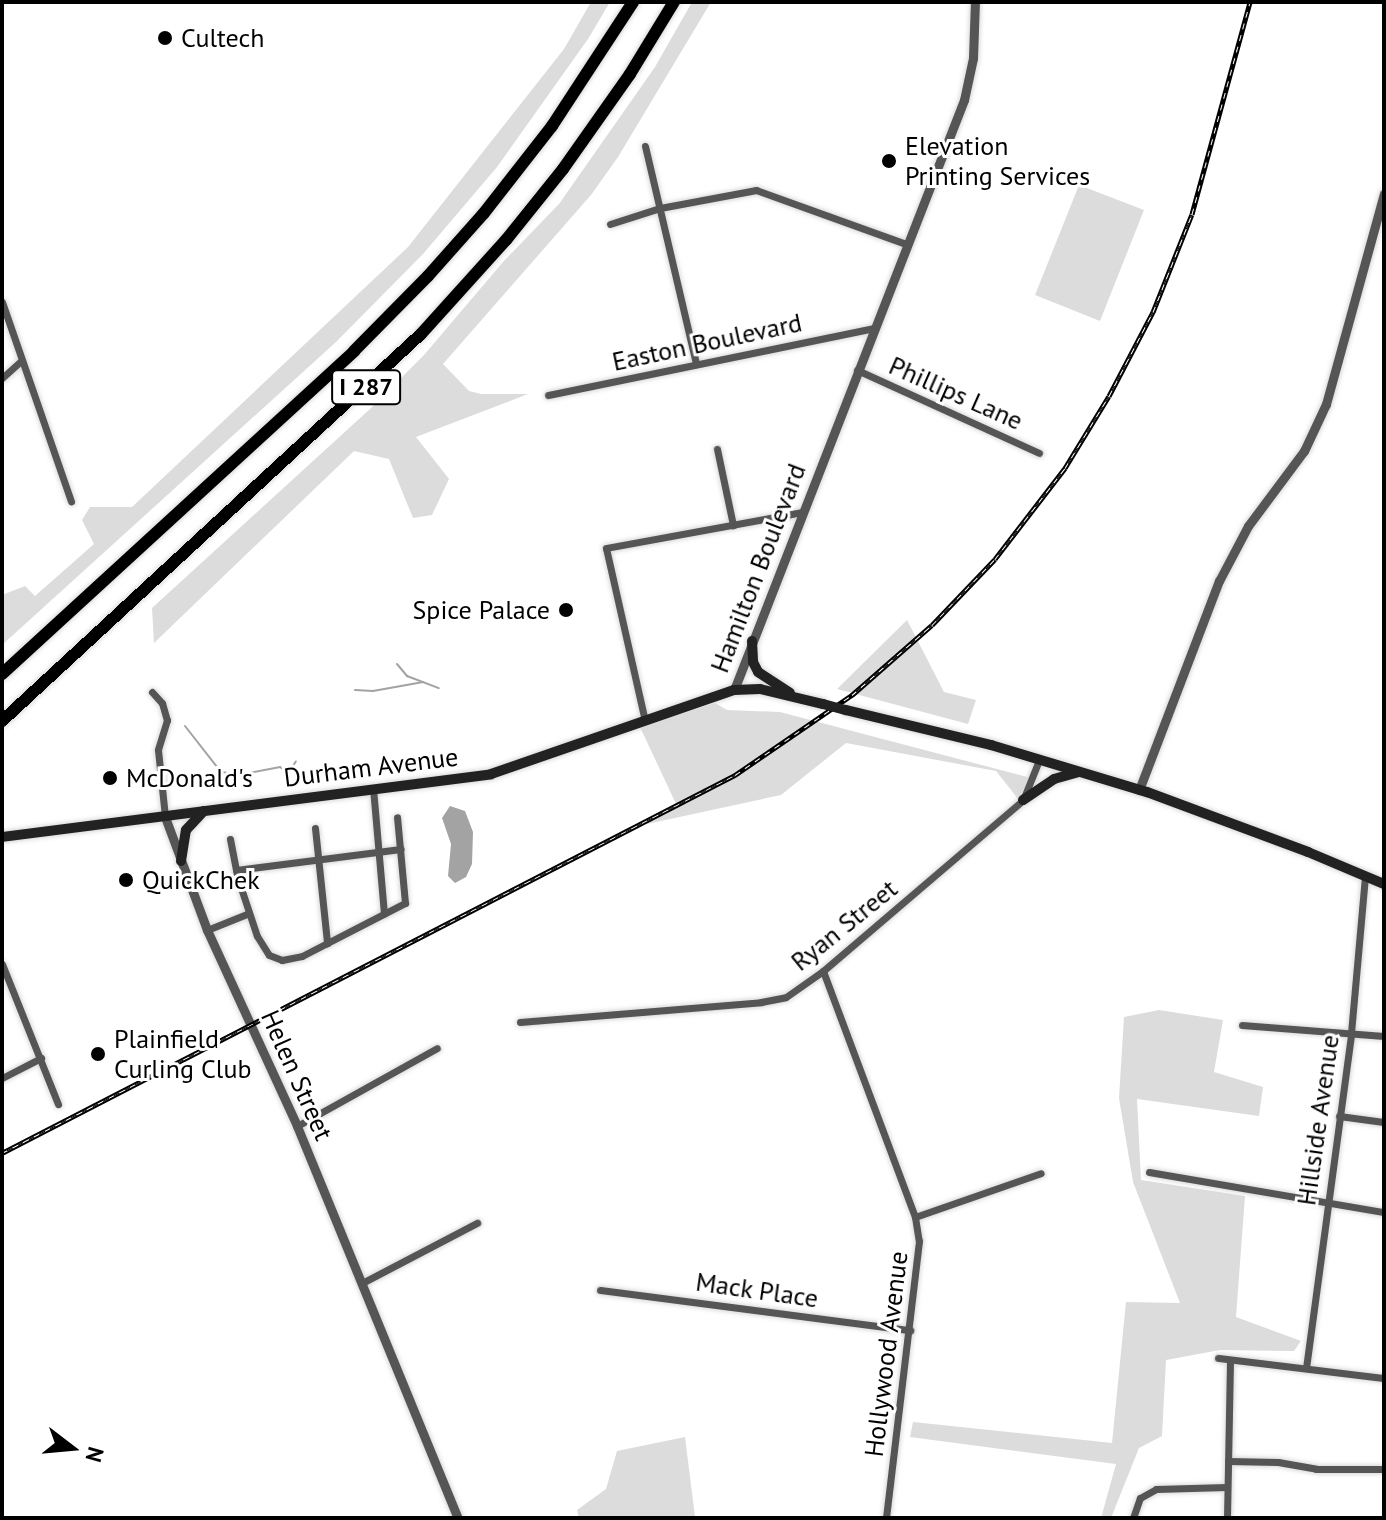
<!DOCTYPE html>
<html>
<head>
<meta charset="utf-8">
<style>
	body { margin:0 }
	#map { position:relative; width:1386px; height:1520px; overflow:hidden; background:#fff; font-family:"PT Sans",sans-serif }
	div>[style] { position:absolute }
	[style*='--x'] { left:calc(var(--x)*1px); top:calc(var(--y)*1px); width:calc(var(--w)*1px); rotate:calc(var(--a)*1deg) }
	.green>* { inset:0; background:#dcdcdc }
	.water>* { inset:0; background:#a3a3a3 }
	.stream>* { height:2px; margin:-1px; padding:0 1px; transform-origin:1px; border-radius:1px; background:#a3a3a3 }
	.roads { filter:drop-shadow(0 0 2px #dbdbdb) drop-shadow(0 0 2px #dbdbdb) }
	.minor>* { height:7px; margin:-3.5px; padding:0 3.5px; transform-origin:3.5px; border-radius:3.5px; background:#555 }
	.tertiary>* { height:9px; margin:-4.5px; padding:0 4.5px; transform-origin:4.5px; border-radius:4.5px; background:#555 }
	.secondary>* { height:10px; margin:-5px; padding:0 5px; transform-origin:5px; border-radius:5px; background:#222 }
	.motorway>* { height:12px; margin:-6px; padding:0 6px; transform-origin:6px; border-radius:6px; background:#000 }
	.rail>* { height:5px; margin-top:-2.5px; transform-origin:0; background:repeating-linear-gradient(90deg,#fff 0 6px,#000 0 12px); box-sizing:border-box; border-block:2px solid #000 }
	.secondary-bridge>* { height:10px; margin:-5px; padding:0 5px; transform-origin:5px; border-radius:5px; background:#222 }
	.dots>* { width:22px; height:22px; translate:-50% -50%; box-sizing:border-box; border:4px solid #fff; border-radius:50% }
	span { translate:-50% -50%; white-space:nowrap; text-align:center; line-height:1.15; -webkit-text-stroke:6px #fff; paint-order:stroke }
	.shield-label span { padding:2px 6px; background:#fff; border:2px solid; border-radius:6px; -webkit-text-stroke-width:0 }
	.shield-label { font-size:24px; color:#000; font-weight:700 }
	.poi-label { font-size:26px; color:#000 }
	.left { translate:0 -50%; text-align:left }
	.right { translate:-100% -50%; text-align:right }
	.street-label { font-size:26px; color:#000 }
	.frame { position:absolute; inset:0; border:4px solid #000; pointer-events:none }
	.north { position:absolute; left:32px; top:1408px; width:80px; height:80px; -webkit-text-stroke:6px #fff; paint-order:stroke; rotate:106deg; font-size:22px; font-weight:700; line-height:32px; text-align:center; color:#000 }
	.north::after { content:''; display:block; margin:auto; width:28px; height:36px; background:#000; clip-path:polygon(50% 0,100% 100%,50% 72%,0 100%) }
</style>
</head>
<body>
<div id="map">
	<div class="green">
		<i style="clip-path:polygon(591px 2px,610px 2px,588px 39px,497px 167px,423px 254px,336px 342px,2px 645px,2px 595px,25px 586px,35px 596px,94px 544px,82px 520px,90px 507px,132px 507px,408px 247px,564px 49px)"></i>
		<i style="clip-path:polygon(692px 2px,711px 2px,618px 157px,591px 195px,443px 364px,469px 391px,481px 394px,528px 394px,416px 437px,449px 479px,432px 515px,413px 518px,389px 459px,354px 451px,154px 643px,152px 608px,370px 409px,424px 355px,503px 262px,559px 204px,655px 67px)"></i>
		<i style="clip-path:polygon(1079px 185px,1144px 210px,1100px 321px,1035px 295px)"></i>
		<i style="clip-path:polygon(907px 620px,944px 692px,976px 700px,968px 724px,837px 689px)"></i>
		<i style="clip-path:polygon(715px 703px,727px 710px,780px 712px,1031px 778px,1019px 800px,996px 771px,846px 743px,781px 795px,647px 824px,677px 806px,640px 727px)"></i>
		<i style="clip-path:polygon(1159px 1010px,1223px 1020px,1214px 1072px,1263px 1087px,1259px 1116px,1137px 1099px,1141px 1180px,1245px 1196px,1236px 1317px,1301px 1341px,1294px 1351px,1220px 1350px,1166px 1360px,1162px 1436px,1139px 1448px,1111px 1518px,1101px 1518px,1116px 1464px,910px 1437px,913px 1422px,1112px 1443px,1126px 1302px,1180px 1303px,1133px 1182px,1119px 1098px,1124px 1017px)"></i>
		<i style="clip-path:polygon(685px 1437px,695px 1517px,579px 1518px,577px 1510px,606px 1489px,617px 1451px)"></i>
	</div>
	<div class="water">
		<i style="clip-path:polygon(450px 806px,465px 811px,473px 832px,472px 864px,466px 877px,455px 883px,448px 876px,451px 844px,442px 818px)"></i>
	</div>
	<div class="stream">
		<i style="--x:397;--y:664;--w:16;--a:50"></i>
		<i style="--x:407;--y:676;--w:34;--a:21"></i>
		<i style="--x:355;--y:690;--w:18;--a:3"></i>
		<i style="--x:373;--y:691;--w:51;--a:-10.2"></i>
		<i style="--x:185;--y:726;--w:58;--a:52"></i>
		<i style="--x:221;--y:772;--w:18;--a:9"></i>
		<i style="--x:239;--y:775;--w:42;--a:-11"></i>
		<i style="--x:280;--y:767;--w:9;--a:36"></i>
		<i style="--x:287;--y:776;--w:17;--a:-59"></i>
	</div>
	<div class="roads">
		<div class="minor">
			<i style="--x:645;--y:146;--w:224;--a:76.8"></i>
			<i style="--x:610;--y:224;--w:52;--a:-17.7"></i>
			<i style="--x:660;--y:208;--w:98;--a:-10.6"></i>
			<i style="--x:756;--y:190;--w:159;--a:19.8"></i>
			<i style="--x:2;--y:302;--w:211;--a:70.9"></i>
			<i style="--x:857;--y:370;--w:200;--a:24.5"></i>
			<i style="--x:2;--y:378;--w:25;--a:-42"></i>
			<i style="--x:548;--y:395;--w:332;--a:-11.6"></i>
			<i style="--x:717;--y:449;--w:78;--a:78.1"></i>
			<i style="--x:152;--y:692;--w:15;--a:48"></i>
			<i style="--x:162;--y:703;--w:18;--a:74"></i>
			<i style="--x:167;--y:720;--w:31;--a:107"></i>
			<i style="--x:158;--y:750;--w:67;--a:84"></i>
			<i style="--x:645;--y:721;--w:177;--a:-102.7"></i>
			<i style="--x:606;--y:548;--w:199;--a:-10.4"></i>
			<i style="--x:373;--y:788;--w:126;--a:85"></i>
			<i style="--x:315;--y:828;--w:116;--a:84"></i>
			<i style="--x:230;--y:839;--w:38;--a:79"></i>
			<i style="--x:237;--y:876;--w:63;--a:71.6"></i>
			<i style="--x:257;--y:936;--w:22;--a:58"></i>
			<i style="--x:269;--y:955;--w:14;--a:21"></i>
			<i style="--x:282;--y:960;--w:20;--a:-11"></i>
			<i style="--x:302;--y:956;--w:116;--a:-27.2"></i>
			<i style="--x:405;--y:903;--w:86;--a:-95.3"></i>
			<i style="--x:236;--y:870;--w:166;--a:-7.3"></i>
			<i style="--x:207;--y:930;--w:45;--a:-22"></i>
			<i style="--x:2;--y:964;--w:151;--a:68.2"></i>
			<i style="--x:823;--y:971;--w:263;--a:69.5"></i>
			<i style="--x:915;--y:1217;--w:24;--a:81"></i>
			<i style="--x:919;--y:1241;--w:279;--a:96.8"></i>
			<i style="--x:520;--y:1022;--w:242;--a:-4.7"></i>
			<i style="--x:761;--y:1002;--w:25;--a:-11"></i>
			<i style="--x:786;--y:997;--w:45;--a:-35.1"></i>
			<i style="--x:823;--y:971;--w:263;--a:-40.5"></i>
			<i style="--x:1023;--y:800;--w:43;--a:-68.2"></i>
			<i style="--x:1242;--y:1025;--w:142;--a:4.4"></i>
			<i style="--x:2;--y:1078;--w:44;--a:-27.1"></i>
			<i style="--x:1339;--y:1116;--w:45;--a:7.6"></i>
			<i style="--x:297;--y:1126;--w:160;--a:-29.1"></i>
			<i style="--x:1149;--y:1172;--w:238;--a:9.7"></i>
			<i style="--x:915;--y:1217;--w:133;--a:-19.2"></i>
			<i style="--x:362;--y:1283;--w:130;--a:-27.6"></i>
			<i style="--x:600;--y:1290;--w:313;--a:7.4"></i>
			<i style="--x:1218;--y:1358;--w:167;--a:6.9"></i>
			<i style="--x:1306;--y:1368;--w:338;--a:-82.3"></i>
			<i style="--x:1351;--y:1033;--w:158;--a:-84.9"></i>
			<i style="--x:1228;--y:1461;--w:50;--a:1.1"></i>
			<i style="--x:1278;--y:1462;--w:39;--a:10"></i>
			<i style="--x:1316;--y:1469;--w:68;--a:0"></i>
			<i style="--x:1133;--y:1518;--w:21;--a:-71"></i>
			<i style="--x:1140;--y:1498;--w:18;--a:-29"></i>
			<i style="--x:1156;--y:1489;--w:71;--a:-1.6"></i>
			<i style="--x:1227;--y:1518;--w:158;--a:-88.9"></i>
		</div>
		<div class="tertiary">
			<i style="--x:734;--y:690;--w:633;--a:-68.7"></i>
			<i style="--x:964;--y:100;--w:43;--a:-77.9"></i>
			<i style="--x:973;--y:58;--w:56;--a:-88"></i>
			<i style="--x:1139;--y:790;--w:224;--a:-69.1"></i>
			<i style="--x:1219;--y:581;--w:62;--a:-62.2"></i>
			<i style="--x:1248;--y:526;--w:94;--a:-53.3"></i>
			<i style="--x:1304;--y:451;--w:52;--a:-64.9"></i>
			<i style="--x:1326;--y:404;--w:218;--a:-74.6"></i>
			<i style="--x:165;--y:817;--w:121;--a:69.6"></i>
			<i style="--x:207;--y:930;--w:216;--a:65.3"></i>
			<i style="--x:297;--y:1126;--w:424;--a:67.7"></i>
		</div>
		<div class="secondary">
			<i style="--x:752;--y:641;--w:21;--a:87"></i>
			<i style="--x:753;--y:662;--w:11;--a:63"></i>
			<i style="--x:758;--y:672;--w:38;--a:33"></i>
			<i style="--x:846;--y:710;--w:149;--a:13.6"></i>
			<i style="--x:991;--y:745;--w:163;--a:16.8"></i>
			<i style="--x:1147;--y:792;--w:172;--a:20.4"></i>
			<i style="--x:1308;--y:852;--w:82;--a:22.8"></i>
			<i style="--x:1023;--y:800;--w:37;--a:-34"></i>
			<i style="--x:1054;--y:779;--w:25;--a:-16"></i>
			<i style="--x:2;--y:837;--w:493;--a:-7.3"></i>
			<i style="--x:491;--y:774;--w:257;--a:-19.1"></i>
			<i style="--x:734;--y:690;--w:26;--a:-2"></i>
			<i style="--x:760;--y:689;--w:65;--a:13.4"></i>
			<i style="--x:181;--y:861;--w:31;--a:-81"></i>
			<i style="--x:186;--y:830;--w:26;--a:-47"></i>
		</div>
		<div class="motorway">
			<i style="--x:2;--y:674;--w:478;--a:-42.5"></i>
			<i style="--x:354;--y:351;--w:105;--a:-45.4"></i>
			<i style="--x:428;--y:276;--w:84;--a:-48.4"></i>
			<i style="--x:484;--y:213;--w:110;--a:-52"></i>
			<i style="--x:552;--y:126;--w:148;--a:-56.8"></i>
			<i style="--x:2;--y:721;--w:570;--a:-42.73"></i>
			<i style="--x:421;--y:334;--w:127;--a:-47.9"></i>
			<i style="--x:506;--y:240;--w:91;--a:-51.2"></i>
			<i style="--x:563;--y:169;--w:116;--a:-54.8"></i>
			<i style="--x:630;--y:74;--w:84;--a:-58.6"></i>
		</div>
	</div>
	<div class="rail">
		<i style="--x:2;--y:1153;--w:825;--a:-27.28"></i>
		<i style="--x:735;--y:775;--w:142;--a:-34.4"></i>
		<i style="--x:852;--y:695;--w:106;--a:-41.2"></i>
		<i style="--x:932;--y:625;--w:91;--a:-46.3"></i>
		<i style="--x:995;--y:559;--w:115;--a:-52.4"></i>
		<i style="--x:1065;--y:468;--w:84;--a:-58.6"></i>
		<i style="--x:1109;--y:396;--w:95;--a:-62.4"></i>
		<i style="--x:1153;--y:312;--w:105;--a:-68.3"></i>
		<i style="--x:1192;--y:214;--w:220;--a:-74.7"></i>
	</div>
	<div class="secondary-bridge">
		<i style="--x:823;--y:704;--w:24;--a:15"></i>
	</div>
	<div class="dots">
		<i style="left:165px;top:38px;background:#000"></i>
		<i style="left:889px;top:161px;background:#000"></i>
		<i style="left:566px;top:610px;background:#000"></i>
		<i style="left:110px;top:778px;background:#000"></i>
		<i style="left:126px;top:880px;background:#000"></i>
		<i style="left:98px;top:1054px;background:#000"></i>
	</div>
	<div class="shield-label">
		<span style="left:366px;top:387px">I 287</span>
	</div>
	<div class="poi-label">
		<span class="left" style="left:181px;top:38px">Cultech</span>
		<span class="left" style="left:905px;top:161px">Elevation<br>Printing Services</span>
		<span class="right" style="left:550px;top:610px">Spice Palace</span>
		<span class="left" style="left:126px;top:778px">McDonald's</span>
		<span class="left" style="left:142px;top:880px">QuickChek</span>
		<span class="left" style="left:114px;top:1054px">Plainfield<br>Curling Club</span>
	</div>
	<div class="street-label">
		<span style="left:707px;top:342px;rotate:-12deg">Easton Boulevard</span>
		<span style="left:956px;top:393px;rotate:24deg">Phillips Lane</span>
		<span style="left:758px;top:568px;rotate:-69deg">Hamilton Boulevard</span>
		<span style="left:371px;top:767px;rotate:-7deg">Durham Avenue</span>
		<span style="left:844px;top:925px;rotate:-39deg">Ryan Street</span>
		<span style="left:297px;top:1075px;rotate:66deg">Helen Street</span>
		<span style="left:1318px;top:1120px;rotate:-82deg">Hillside Avenue</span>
		<span style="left:757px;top:1290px;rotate:8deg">Mack Place</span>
		<span style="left:886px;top:1354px;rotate:-83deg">Hollywood Avenue</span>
	</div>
	<div class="frame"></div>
	<div class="north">N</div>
</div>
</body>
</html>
